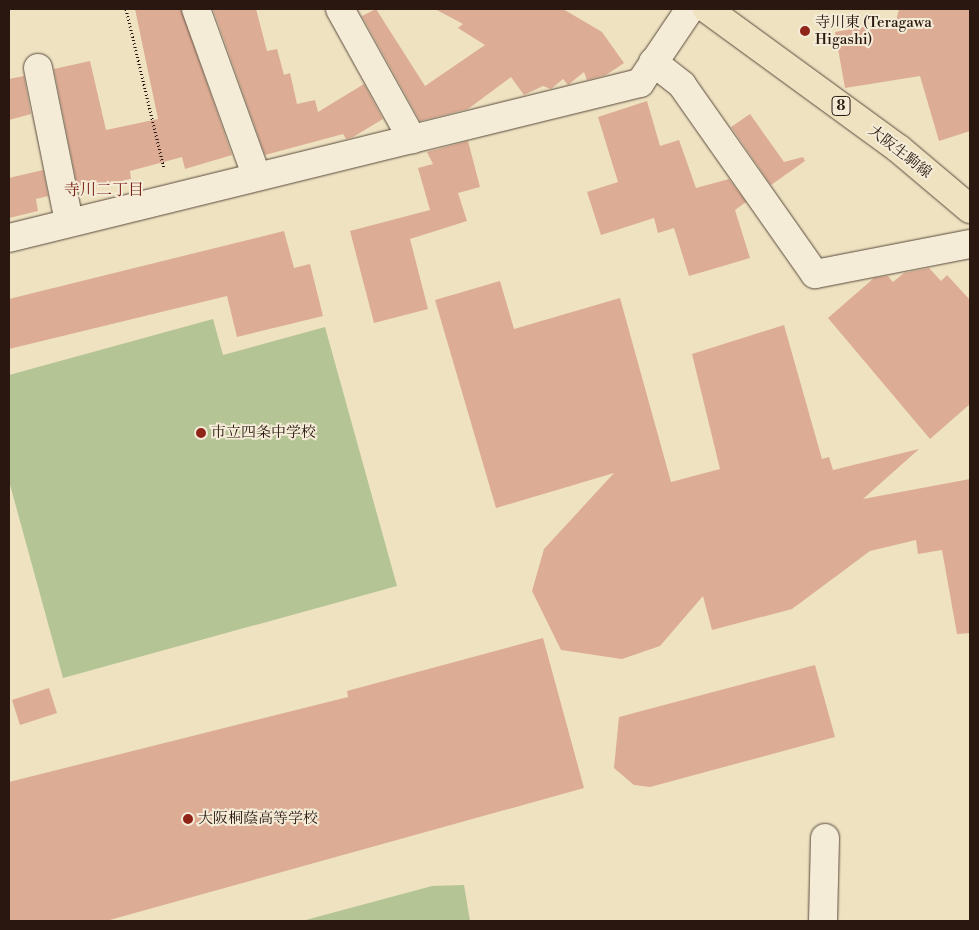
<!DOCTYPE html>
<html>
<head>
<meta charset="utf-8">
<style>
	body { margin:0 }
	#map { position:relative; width:979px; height:930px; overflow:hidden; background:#eee2c1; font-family:"Libre Bodoni","Noto Serif JP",serif }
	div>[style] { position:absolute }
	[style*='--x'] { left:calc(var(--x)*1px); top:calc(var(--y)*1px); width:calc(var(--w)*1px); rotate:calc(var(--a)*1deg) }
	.green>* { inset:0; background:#b5c495 }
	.building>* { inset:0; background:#ddac95 }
	.path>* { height:3px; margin-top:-1.5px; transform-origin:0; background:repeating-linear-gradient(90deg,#291710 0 1px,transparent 0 3.5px) }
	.roads { filter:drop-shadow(0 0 1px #5a4a3c) drop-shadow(0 0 1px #5a4a3c) }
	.minor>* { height:28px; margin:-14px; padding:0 14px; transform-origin:14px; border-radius:14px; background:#f4ecd7 }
	.primary>* { height:28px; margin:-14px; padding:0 14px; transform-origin:14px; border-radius:14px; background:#eee2c1 }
	.dots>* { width:14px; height:14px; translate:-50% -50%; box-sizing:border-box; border:2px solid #f4ecd7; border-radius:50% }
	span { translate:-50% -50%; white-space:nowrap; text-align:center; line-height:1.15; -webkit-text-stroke:4px #f4ecd7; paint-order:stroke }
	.shield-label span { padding:1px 4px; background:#f4ecd7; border:1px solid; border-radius:4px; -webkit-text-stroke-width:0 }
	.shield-label { font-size:14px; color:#291710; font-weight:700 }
	.poi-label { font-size:15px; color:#291710 }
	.left { translate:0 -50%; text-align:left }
	.street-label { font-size:15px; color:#291710 }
	.neighbourhood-label { font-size:16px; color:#7a1f14 }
	.frame { position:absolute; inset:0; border:10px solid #291710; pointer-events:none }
</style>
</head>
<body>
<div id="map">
	<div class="green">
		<i style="clip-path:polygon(213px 319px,223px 355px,325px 327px,397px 586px,63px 678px,9px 481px,9px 375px)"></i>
		<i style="clip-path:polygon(464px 885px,470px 921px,302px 921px,432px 886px)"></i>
	</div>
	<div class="building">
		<i style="clip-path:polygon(135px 9px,181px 9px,232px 155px,185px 169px,182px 157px,130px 171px,131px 179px,78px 190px,54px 69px,90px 61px,106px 130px,158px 119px)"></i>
		<i style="clip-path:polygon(213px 9px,256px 9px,267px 51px,277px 49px,284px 75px,290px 73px,297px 104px,315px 100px,318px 112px,364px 84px,383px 119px,353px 137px,346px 139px,343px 134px,265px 155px)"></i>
		<i style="clip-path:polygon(376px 9px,425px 86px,485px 45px,458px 28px,463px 24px,435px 9px,563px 9px,602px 32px,624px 63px,606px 75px,587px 80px,584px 72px,568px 85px,563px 79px,551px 89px,543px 86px,524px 95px,511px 77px,468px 109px,420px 121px,362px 16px)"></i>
		<i style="clip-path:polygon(899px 9px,970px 9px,970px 131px,939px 141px,920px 76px,845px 88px,835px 32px,896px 21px)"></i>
		<i style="clip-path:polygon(24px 76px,31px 114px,9px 120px,9px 79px)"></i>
		<i style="clip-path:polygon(647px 101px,660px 146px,679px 140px,696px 188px,729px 179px,746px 202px,735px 210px,750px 258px,689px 276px,674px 228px,658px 233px,654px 218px,601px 235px,587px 192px,618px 182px,598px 117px)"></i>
		<i style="clip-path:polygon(750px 114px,784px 162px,803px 157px,805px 161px,771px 185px,731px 127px)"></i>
		<i style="clip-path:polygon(468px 141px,480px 187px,458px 193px,467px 221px,410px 239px,428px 309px,374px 323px,350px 231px,430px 210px,418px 168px,433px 164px,427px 152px)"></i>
		<i style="clip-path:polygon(43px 170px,48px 196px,36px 199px,38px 211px,9px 218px,9px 178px)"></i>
		<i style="clip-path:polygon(284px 231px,294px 268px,310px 264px,323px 316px,237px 337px,227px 296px,9px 349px,9px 299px)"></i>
		<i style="clip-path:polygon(929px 268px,941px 281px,947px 275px,970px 300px,970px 404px,930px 439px,828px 318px,874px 278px,888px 276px,893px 282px,904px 273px)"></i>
		<i style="clip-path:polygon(500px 281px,514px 329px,620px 298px,671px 482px,720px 469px,692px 354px,784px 325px,822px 459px,829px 457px,833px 470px,919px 449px,863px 499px,970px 479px,970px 633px,957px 634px,942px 550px,918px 554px,916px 540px,870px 551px,792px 609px,712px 630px,703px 596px,660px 646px,622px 659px,561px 650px,532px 591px,544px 549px,614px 473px,496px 508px,435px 300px)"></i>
		<i style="clip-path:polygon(543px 638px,584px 788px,106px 921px,9px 921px,9px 782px,348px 697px,347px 691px)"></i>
		<i style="clip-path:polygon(815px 665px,835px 737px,650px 787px,634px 785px,614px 768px,619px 717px)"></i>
		<i style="clip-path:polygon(49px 688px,57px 713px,20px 725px,12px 700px)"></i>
	</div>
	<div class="path">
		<i style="--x:126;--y:9;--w:164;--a:76.6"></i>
	</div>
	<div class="roads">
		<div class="minor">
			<i style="--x:196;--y:9;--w:177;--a:70.1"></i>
			<i style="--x:340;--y:9;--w:149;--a:61"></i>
			<i style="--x:653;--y:62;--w:37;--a:38"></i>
			<i style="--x:682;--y:85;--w:231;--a:54.9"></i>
			<i style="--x:815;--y:274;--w:158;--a:-11"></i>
			<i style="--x:38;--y:68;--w:157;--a:78.6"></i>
			<i style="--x:9;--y:238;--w:650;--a:-13.8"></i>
			<i style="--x:640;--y:83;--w:89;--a:-56"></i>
			<i style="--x:823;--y:921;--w:83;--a:-88.6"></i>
		</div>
		<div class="primary">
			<i style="--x:707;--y:9;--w:238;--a:36.1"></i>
			<i style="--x:899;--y:149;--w:93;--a:40.2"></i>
		</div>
	</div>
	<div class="dots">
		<i style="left:805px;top:31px;background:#8f2418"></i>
		<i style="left:201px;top:433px;background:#8f2418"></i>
		<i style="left:188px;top:819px;background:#8f2418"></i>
	</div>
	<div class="shield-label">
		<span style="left:841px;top:106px">8</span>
	</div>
	<div class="poi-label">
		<span class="left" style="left:815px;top:31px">寺川東 (Teragawa<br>Higashi)</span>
		<span class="left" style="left:211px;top:433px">市立四条中学校</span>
		<span class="left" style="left:198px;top:819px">大阪桐蔭高等学校</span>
	</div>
	<div class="street-label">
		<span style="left:900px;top:152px;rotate:38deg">大阪生駒線</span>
	</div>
	<div class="neighbourhood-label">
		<span style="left:104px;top:190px">寺川二丁目</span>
	</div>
	<div class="frame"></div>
</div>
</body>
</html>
